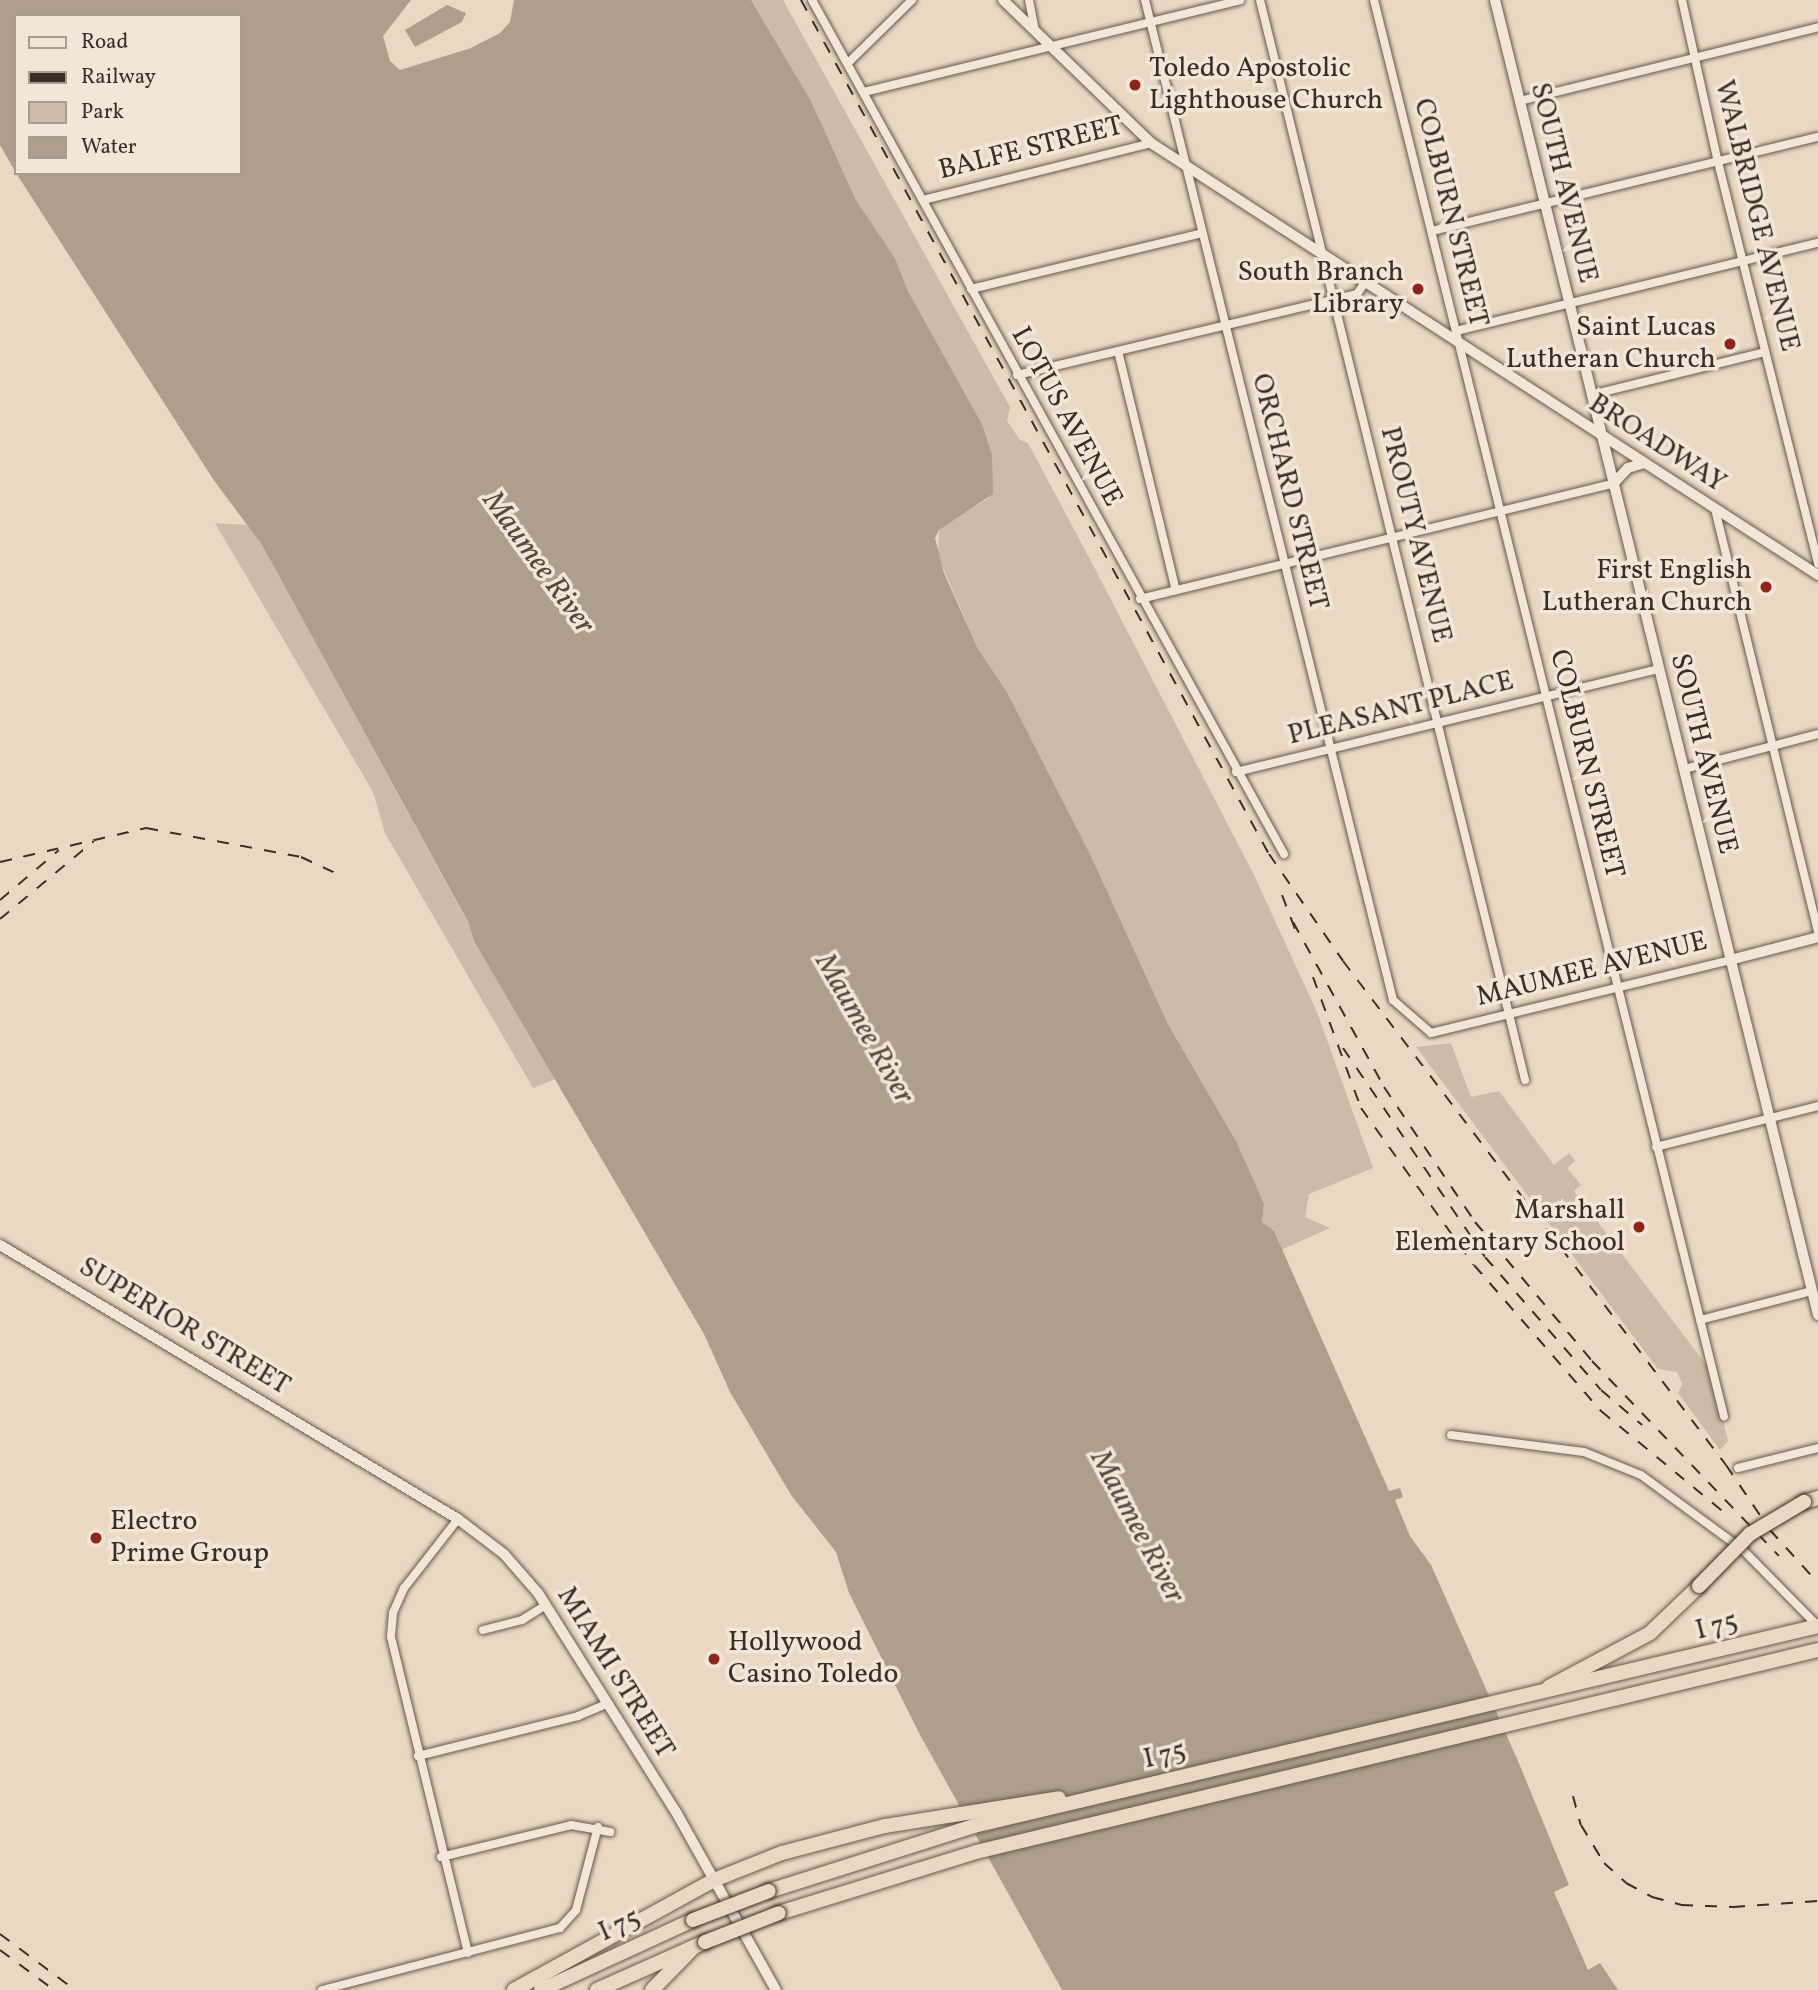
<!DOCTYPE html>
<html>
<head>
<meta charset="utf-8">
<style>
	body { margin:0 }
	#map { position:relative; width:1818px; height:1990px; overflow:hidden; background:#ead9c2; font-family:Vollkorn,serif }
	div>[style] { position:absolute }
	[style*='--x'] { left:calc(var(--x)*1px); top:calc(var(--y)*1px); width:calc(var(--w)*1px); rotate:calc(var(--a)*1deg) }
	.green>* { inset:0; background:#ccbca7 }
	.water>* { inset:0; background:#ad9f8c }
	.roads { filter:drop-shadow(0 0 2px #64594c) drop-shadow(0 0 2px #64594c) }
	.street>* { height:8px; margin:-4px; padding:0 4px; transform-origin:4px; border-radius:4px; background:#f1e6d7 }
	.secondary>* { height:10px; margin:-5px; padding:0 5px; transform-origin:5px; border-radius:5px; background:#f1e6d7 }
	.highway>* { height:14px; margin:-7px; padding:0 7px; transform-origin:7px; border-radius:7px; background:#ead9c2 }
	.rail>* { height:2px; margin-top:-1px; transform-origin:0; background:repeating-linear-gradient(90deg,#382e24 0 12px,transparent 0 24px) }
	.bridges { filter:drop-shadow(0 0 2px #382e24) drop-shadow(0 0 2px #382e24) }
	.highway-bridge>* { height:14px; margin:-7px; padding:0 7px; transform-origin:7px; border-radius:7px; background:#ead9c2 }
	.dots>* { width:19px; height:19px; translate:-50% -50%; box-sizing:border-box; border:4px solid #f1e6d7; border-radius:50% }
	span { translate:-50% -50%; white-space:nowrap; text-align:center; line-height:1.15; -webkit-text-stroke:7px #f1e6d7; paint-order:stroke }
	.poi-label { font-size:28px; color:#382e24 }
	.left { translate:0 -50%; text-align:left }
	.right { translate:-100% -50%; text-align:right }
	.street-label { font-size:28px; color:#382e24 }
	.water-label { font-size:30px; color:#554a3e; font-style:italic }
	.legend { position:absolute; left:14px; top:14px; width:228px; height:161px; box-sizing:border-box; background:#f1e6d7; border:2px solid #a79c8f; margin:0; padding:9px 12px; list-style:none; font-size:21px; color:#382e24 }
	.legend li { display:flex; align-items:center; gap:14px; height:35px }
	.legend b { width:35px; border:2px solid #a79c8f }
</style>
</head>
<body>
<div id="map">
	<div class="green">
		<i style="clip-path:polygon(751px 0,783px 0,1010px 407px,1007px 421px,1020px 440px,1028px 443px,1094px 567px,1253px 873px,1317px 1012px,1373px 1168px,1309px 1194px,1305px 1217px,1330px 1228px,1281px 1250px,1274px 1231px,1262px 1222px,1264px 1204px,1223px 1119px,1168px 1024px,1091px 856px,1007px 692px,978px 649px,938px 556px,939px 529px,989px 498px,982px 424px,908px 291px,895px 258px,856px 200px,810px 99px)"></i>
		<i style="clip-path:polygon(215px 523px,247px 525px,262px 545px,468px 923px,474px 941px,556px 1079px,533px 1088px,385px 833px,373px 792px)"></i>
		<i style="clip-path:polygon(1451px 1043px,1471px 1097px,1499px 1091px,1554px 1165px,1569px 1153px,1575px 1161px,1567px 1168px,1581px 1185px,1574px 1191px,1711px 1371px,1728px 1441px,1720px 1450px,1678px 1393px,1682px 1384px,1677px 1372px,1658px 1369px,1416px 1047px)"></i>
	</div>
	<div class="water">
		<i style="clip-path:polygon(0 0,411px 0,383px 36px,390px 61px,400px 70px,471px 48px,500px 33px,510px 22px,514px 0,751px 0,810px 99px,856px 200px,895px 258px,908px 291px,982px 424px,992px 455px,993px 494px,939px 530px,935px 538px,944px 573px,978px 649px,1007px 692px,1091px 856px,1168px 1024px,1237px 1143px,1264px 1204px,1262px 1222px,1274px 1231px,1389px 1491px,1400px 1488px,1403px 1497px,1395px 1500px,1410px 1536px,1431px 1565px,1518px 1761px,1569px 1885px,1554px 1892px,1588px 1970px,1600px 1963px,1618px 1990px,1062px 1990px,920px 1735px,849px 1593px,836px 1552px,791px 1495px,730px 1392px,704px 1334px,474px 941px,468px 922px,262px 545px,213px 479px,16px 173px,240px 173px,240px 16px,16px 16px,16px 173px,0 145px)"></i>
		<i style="clip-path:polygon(447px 5px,466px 13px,462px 22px,415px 47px,405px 30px)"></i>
	</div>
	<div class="roads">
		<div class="street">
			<i style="--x:812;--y:0;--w:976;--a:61.07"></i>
			<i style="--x:1029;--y:0;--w:31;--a:79"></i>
			<i style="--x:1145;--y:0;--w:1030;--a:76.07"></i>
			<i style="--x:1393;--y:1000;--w:50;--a:41"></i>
			<i style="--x:1431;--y:1033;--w:308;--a:-13.7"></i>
			<i style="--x:1260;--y:0;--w:1112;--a:76.21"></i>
			<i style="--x:1374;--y:0;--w:1459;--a:76.12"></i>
			<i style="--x:1682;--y:0;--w:166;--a:77.5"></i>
			<i style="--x:1718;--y:162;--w:414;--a:76"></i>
			<i style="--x:848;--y:63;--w:90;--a:-44.5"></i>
			<i style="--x:864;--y:92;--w:387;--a:-13.7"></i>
			<i style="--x:1520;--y:101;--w:307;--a:-13.9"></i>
			<i style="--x:923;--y:200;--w:235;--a:-14"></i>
			<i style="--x:1432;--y:231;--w:397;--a:-13.7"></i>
			<i style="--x:971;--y:289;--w:238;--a:-13.6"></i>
			<i style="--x:1456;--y:331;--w:373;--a:-13.7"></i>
			<i style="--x:1118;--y:351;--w:246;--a:76.4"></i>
			<i style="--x:1017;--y:375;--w:350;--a:-13.4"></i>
			<i style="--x:1357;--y:294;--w:14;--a:-56"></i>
			<i style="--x:1591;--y:395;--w:179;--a:-13.9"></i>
			<i style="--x:1715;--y:509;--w:436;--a:76.3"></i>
			<i style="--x:1140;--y:599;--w:487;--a:-13.7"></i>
			<i style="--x:1684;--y:769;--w:138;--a:-14.6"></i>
			<i style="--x:1236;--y:772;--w:434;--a:-13.7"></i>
			<i style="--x:1656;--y:1147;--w:167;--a:-14.2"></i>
			<i style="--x:1700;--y:1320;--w:116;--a:-14.5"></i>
			<i style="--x:1451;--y:1435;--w:134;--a:7.3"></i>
			<i style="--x:1584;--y:1452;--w:61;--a:22"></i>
			<i style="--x:1641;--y:1475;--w:127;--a:36.3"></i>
			<i style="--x:1743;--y:1550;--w:107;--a:45.4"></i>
			<i style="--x:1738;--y:1468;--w:82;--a:-14"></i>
			<i style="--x:458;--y:1519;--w:88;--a:128"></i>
			<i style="--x:404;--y:1588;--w:27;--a:114"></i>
			<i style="--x:393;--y:1613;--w:24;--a:95"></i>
			<i style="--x:391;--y:1637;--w:325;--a:76.3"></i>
			<i style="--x:483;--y:1630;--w:40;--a:-14.4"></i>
			<i style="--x:522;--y:1620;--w:28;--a:-32"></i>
			<i style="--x:418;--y:1756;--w:165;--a:-14"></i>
			<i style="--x:578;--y:1716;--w:33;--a:-23"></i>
			<i style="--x:441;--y:1857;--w:134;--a:-13.8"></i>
			<i style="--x:571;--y:1825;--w:40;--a:10"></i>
			<i style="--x:322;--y:1990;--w:246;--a:-14.6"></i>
			<i style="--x:560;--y:1928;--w:24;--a:-48"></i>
			<i style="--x:576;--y:1910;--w:86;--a:-75.2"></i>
		</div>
		<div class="secondary">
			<i style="--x:1003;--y:0;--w:206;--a:44"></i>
			<i style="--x:1151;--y:143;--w:795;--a:32.93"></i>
			<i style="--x:1495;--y:0;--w:1354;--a:76.2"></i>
			<i style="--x:1613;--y:484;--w:22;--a:-47"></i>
			<i style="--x:1628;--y:468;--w:17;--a:-17"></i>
			<i style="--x:1730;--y:960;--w:91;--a:-14.6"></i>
			<i style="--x:0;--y:1245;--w:534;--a:30.89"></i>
			<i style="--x:458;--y:1519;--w:58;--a:37.3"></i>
			<i style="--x:504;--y:1554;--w:52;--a:48.9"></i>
			<i style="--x:538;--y:1593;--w:259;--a:57.8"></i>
			<i style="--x:676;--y:1812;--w:204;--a:60.7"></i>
		</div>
		<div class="highway">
			<i style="--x:1804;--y:1502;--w:15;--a:-16"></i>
			<i style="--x:1549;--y:1687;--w:115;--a:-28.1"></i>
			<i style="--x:1650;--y:1633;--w:68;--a:-43.8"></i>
			<i style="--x:769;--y:1891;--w:215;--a:-17.6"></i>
			<i style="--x:974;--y:1826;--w:867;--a:-13.33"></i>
			<i style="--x:779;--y:1913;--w:206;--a:-17.2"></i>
			<i style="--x:976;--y:1852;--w:866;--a:-13.49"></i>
			<i style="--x:514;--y:1990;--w:228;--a:-28.8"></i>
			<i style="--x:714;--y:1880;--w:73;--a:-21.7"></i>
			<i style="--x:782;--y:1853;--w:106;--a:-14.7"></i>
			<i style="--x:885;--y:1826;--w:176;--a:-9.1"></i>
			<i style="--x:541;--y:1990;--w:167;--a:-24.7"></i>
			<i style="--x:597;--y:1990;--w:118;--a:-24"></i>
			<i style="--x:652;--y:1990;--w:57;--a:-45.7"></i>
		</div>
	</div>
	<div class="rail">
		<i style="--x:801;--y:0;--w:974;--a:61.28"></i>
		<i style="--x:1269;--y:854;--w:130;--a:55.3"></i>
		<i style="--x:1343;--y:961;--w:633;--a:52.77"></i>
		<i style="--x:1726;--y:1465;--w:78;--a:55.9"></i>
		<i style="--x:1770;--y:1530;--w:72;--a:47.8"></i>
		<i style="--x:0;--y:862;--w:150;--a:-13.1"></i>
		<i style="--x:146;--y:828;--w:158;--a:10.6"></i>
		<i style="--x:301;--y:857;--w:47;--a:24.9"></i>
		<i style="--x:1282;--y:895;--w:39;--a:69"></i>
		<i style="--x:0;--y:900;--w:77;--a:-40.3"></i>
		<i style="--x:0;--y:919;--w:122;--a:-39.7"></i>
		<i style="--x:1293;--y:922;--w:188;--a:61.1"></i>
		<i style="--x:1384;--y:1087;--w:163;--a:56"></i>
		<i style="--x:1475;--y:1222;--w:182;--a:49.9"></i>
		<i style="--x:1592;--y:1361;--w:270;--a:46.2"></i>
		<i style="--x:1313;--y:977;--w:140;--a:69.9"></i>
		<i style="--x:1361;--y:1108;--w:193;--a:54.3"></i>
		<i style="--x:1474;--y:1265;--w:194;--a:49"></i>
		<i style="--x:1601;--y:1411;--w:156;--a:39.5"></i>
		<i style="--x:1343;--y:1048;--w:253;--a:55.8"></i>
		<i style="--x:1485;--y:1257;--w:176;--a:48.9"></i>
		<i style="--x:1601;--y:1390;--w:54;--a:40.5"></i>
		<i style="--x:1573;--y:1796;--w:30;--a:75"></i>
		<i style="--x:1581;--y:1825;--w:44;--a:58.8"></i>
		<i style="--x:1604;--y:1863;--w:30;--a:42"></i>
		<i style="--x:1626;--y:1883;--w:30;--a:28"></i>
		<i style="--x:1652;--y:1897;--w:30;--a:15"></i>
		<i style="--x:1681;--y:1905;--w:52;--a:2.2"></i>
		<i style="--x:1733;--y:1907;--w:85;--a:-4"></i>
		<i style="--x:0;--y:1934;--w:94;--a:36.7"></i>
		<i style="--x:0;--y:1950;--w:67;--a:36.5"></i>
	</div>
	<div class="bridges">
		<div class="highway-bridge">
			<i style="--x:1699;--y:1586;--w:73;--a:-45.6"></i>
			<i style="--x:1750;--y:1534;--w:63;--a:-30.7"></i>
			<i style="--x:693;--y:1920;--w:81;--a:-20.9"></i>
			<i style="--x:705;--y:1942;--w:79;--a:-21.4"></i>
		</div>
	</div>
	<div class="dots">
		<i style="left:1135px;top:85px;background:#8f2418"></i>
		<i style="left:1418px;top:289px;background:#8f2418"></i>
		<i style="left:1730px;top:344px;background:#8f2418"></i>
		<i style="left:1766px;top:587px;background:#8f2418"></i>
		<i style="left:1639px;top:1227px;background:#8f2418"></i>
		<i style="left:96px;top:1538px;background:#8f2418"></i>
		<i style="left:714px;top:1659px;background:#8f2418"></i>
	</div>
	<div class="poi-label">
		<span class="left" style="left:1149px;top:85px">Toledo Apostolic<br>Lighthouse Church</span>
		<span class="right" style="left:1404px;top:289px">South Branch<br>Library</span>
		<span class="right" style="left:1716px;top:344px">Saint Lucas<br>Lutheran Church</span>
		<span class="right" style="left:1752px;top:587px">First English<br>Lutheran Church</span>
		<span class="right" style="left:1625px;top:1227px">Marshall<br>Elementary School</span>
		<span class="left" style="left:110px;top:1538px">Electro<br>Prime Group</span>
		<span class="left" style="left:728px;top:1659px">Hollywood<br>Casino Toledo</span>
	</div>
	<div class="street-label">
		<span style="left:1031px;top:149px;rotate:-14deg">BALFE STREET</span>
		<span style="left:1563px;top:183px;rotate:76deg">SOUTH AVENUE</span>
		<span style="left:1450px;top:213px;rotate:76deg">COLBURN STREET</span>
		<span style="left:1756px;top:216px;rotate:76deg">WALBRIDGE AVENUE</span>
		<span style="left:1066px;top:417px;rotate:61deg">LOTUS AVENUE</span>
		<span style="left:1657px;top:444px;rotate:33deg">BROADWAY</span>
		<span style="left:1289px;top:492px;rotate:76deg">ORCHARD STREET</span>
		<span style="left:1415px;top:535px;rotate:76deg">PROUTY AVENUE</span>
		<span style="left:1401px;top:709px;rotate:-14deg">PLEASANT PLACE</span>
		<span style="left:1703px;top:754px;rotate:76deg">SOUTH AVENUE</span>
		<span style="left:1586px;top:764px;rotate:76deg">COLBURN STREET</span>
		<span style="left:1592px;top:970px;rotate:-14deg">MAUMEE AVENUE</span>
		<span style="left:184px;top:1327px;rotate:31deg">SUPERIOR STREET</span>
		<span style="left:1717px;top:1627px;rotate:-14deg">I 75</span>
		<span style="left:615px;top:1673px;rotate:58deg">MIAMI STREET</span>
		<span style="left:1165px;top:1756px;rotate:-13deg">I 75</span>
		<span style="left:620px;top:1926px;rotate:-24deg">I 75</span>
	</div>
	<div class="water-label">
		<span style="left:538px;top:563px;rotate:54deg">Maumee River</span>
		<span style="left:864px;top:1029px;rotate:60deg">Maumee River</span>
		<span style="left:1137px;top:1527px;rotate:62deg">Maumee River</span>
	</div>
	<ul class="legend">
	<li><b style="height:9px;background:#f1e6d7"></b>Road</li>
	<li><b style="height:9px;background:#382e24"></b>Railway</li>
	<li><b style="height:19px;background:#ccbca7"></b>Park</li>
	<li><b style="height:19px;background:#ad9f8c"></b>Water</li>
	</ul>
</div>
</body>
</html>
